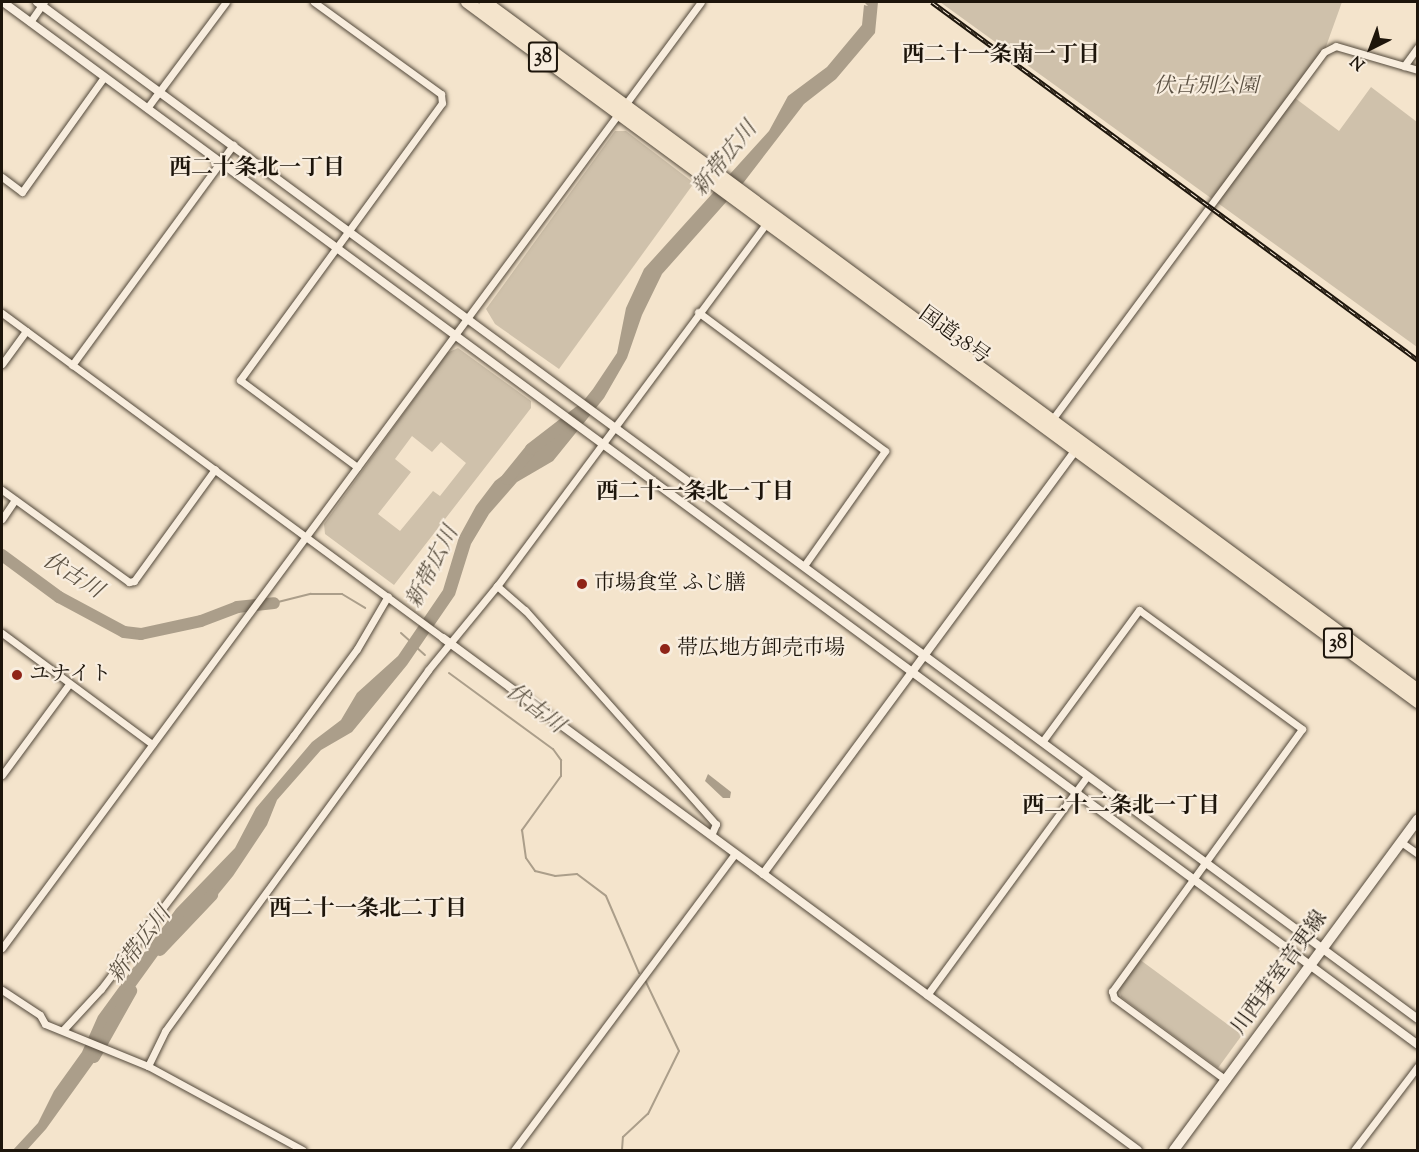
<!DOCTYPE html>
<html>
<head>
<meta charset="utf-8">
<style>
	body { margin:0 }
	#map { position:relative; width:1419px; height:1152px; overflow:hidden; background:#f4e4cc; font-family:"Sorts Mill Goudy","Noto Serif JP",serif }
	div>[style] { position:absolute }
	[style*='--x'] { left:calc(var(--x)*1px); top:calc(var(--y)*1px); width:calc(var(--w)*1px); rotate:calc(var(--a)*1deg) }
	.green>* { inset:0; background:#cfc1ab }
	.water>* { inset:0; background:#ab9e8a }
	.stream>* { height:2px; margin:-1px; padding:0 1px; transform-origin:1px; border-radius:1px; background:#ab9e8a }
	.river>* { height:12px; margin:-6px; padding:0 6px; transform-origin:6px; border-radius:6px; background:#ab9e8a }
	.roads { filter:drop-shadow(0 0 2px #53493b) drop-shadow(0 0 2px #53493b) }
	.minor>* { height:7px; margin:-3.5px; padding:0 3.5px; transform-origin:3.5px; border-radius:3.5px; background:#f8edde }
	.tertiary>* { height:8px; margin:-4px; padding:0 4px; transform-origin:4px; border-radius:4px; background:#f8edde }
	.secondary>* { height:10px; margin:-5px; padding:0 5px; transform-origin:5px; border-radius:5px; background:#f8edde }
	.trunk>* { height:12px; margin:-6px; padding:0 6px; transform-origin:6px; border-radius:6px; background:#f4e4cc }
	.rail>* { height:4.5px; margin-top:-2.25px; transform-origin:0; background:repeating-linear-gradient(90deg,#f8edde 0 7px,#1d150b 0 14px); box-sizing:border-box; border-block:2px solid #1d150b }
	.dots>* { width:16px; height:16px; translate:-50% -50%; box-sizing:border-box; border:3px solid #f8edde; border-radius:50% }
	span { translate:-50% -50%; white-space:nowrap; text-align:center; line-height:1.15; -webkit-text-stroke:4.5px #f8edde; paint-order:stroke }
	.shield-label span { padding:2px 4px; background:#f8edde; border:2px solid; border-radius:4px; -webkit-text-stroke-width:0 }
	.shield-label { font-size:20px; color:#1d150b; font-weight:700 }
	.park-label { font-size:21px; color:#5b5143; font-style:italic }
	.street-label { font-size:21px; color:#1d150b }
	.poi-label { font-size:21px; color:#1d150b }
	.left { translate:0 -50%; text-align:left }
	.neighbourhood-label { font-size:22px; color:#1d150b; font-weight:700 }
	.water-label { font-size:22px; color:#5d5344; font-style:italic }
	.frame { position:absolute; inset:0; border:3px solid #1d150b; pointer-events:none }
	.north { position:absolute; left:1341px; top:18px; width:60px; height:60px; -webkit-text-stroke:4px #f8edde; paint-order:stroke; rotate:222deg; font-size:16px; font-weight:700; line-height:24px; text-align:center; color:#1d150b }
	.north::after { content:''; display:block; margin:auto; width:21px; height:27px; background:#1d150b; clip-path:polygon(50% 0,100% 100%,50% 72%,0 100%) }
</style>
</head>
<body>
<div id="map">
	<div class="green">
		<i style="clip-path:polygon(940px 2px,1342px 2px,1324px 52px,1291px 95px,1339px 131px,1371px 87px,1417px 122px,1417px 347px)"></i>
		<i style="clip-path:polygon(615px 131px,626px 131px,694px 183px,559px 369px,495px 324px,486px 309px)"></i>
		<i style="clip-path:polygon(evenodd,458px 348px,531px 401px,531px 408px,394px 585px,325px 534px,324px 524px,447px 353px,458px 348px,412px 436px,432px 452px,441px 442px,466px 463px,440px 496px,433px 491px,400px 531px,378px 514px,411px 472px,395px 459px,412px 436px)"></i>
		<i style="clip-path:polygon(1139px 959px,1242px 1035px,1218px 1068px,1121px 997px,1119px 989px)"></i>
	</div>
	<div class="water">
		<i style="clip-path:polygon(864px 2px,878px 2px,875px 33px,836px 79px,804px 104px,744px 182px,662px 274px,642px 315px,627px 358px,604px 398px,553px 461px,517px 482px,489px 514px,471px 544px,455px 595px,407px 665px,352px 732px,321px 750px,277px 800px,267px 825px,233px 876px,215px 898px,185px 918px,112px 1019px,97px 1058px,46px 1129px,27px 1150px,13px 1150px,38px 1123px,54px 1091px,82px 1052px,98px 1016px,176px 909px,235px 848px,256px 808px,312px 742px,341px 720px,357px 693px,398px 656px,443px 590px,459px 537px,476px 506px,495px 481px,556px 435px,593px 389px,617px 353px,626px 308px,644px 269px,769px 131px,788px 96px,827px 67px,862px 25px,864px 5px,868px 6px)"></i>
		<i style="clip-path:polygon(708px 774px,731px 792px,730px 798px,723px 798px,705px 781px)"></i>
	</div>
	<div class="stream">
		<i style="--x:274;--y:603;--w:38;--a:-14"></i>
		<i style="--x:311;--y:594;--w:31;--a:0"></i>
		<i style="--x:342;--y:594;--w:27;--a:31"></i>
		<i style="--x:401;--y:633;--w:12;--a:42"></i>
		<i style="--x:416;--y:647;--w:12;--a:42"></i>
		<i style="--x:449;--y:673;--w:129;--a:36.2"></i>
		<i style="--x:553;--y:749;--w:14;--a:54"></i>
		<i style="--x:561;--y:760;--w:16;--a:90"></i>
		<i style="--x:561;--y:776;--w:67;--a:125.8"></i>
		<i style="--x:522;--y:830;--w:28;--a:82"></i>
		<i style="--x:526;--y:858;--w:16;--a:55"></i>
		<i style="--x:535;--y:871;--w:21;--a:14"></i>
		<i style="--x:555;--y:876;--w:22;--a:-5"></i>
		<i style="--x:577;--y:874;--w:36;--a:37"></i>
		<i style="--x:606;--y:896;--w:84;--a:66.8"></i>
		<i style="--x:622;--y:1150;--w:13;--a:-86"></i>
		<i style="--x:623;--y:1137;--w:34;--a:-43"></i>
		<i style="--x:648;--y:1114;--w:70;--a:-63.8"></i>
		<i style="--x:679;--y:1051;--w:79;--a:-115.6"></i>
	</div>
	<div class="river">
		<i style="--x:507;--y:479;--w:38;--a:-51"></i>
		<i style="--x:531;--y:449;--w:61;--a:-37.6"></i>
		<i style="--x:2;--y:555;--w:71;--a:36.4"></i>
		<i style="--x:59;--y:597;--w:74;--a:28.3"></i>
		<i style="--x:124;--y:632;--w:17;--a:7"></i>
		<i style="--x:141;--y:634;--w:61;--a:-12.2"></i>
		<i style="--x:201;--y:621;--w:39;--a:-21"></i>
		<i style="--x:237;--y:607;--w:37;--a:-6"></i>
		<i style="--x:160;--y:950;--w:76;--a:-46.6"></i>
		<i style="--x:94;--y:1057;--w:76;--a:-60.7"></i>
	</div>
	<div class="roads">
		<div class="minor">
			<i style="--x:314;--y:2;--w:157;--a:35.9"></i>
			<i style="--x:441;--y:94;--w:9;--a:84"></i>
			<i style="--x:442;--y:103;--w:343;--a:126.1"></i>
			<i style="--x:240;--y:380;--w:146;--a:36.6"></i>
			<i style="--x:30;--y:22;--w:24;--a:-55"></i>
			<i style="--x:1404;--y:66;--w:24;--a:-54"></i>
			<i style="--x:147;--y:108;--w:132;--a:-53.3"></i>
			<i style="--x:2;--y:177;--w:25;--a:37"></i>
			<i style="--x:22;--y:192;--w:141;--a:-54.5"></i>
			<i style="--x:698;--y:312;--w:233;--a:36.6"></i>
			<i style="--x:885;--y:451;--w:141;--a:125.2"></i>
			<i style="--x:2;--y:313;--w:548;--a:36.39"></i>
			<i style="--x:2;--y:364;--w:41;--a:-54"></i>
			<i style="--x:72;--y:365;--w:273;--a:-53.8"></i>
			<i style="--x:1051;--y:421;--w:459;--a:-53.5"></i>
			<i style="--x:1324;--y:52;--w:13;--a:-27"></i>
			<i style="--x:1336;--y:46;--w:85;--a:16.3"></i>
			<i style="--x:2;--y:490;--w:157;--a:35.9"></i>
			<i style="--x:129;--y:582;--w:5;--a:-11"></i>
			<i style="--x:134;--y:581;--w:138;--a:-54.1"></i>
			<i style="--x:2;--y:519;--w:23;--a:-56"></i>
			<i style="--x:497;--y:586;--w:37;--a:41"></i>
			<i style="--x:525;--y:610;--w:287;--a:48.3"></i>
			<i style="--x:716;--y:824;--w:12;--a:114"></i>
			<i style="--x:2;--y:633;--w:187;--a:36.5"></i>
			<i style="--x:1042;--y:742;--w:164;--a:-53.7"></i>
			<i style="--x:1139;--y:610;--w:202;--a:36.1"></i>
			<i style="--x:1302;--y:729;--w:324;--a:125.9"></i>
			<i style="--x:1112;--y:991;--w:7;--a:74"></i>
			<i style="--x:1114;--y:998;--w:139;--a:36.2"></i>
			<i style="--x:2;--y:775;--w:113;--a:-53.6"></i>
			<i style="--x:1401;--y:842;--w:21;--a:35"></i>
			<i style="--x:2;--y:948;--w:1176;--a:-53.54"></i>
			<i style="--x:2;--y:990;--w:45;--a:33.3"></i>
			<i style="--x:40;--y:1015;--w:10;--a:61"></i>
			<i style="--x:45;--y:1024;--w:111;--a:22.2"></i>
			<i style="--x:148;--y:1066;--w:176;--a:28.5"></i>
			<i style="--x:927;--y:995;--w:271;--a:-53.8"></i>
			<i style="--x:63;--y:1030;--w:56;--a:-47.2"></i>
			<i style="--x:101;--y:989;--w:318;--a:-52.8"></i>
			<i style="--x:293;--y:736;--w:108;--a:-53.7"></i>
			<i style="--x:357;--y:649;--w:61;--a:-59.7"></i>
			<i style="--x:148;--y:1066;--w:39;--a:-64"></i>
			<i style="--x:165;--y:1031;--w:447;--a:-53.9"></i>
			<i style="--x:428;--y:670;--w:109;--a:-50.6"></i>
			<i style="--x:497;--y:586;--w:453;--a:-53.4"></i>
			<i style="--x:514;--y:1150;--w:370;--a:-53.3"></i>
			<i style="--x:1354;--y:1150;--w:106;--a:-52.7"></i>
		</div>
		<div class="tertiary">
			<i style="--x:3;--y:2;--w:1758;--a:36.39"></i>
			<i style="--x:37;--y:2;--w:1715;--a:36.37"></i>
			<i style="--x:443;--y:638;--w:863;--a:36.38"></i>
			<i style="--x:763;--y:874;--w:531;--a:-53.58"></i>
		</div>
		<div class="secondary">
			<i style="--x:1174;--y:1150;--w:411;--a:-53.6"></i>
		</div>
		<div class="trunk">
			<i style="--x:467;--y:2;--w:1181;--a:36.36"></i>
			<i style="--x:485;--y:2;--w:1159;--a:36.41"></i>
		</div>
	</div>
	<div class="rail">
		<i style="--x:932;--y:2;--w:604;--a:36.38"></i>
	</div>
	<div class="dots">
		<i style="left:582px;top:584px;background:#8f2418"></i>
		<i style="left:665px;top:649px;background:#8f2418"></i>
		<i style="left:17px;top:675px;background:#8f2418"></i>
	</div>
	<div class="shield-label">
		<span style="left:543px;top:57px">38</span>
		<span style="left:1338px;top:643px">38</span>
	</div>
	<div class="park-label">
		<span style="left:1206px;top:87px">伏古別公園</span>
	</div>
	<div class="street-label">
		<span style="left:954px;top:336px;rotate:36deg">国道38号</span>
		<span style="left:1280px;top:973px;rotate:-54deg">川西芽室音更線</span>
	</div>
	<div class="poi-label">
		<span class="left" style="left:594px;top:584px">市場食堂 ふじ膳</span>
		<span class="left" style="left:677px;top:649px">帯広地方卸売市場</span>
		<span class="left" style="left:29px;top:675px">ユナイト</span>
	</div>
	<div class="neighbourhood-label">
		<span style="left:1001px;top:57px">西二十一条南一丁目</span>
		<span style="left:257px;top:170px">西二十条北一丁目</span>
		<span style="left:695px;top:494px">西二十一条北一丁目</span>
		<span style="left:1121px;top:808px">西二十二条北一丁目</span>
		<span style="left:368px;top:911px">西二十一条北二丁目</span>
	</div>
	<div class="water-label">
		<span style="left:726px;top:160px;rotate:-51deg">新帯広川</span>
		<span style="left:434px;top:568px;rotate:-63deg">新帯広川</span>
		<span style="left:72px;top:577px;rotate:32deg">伏古川</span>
		<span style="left:534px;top:710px;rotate:37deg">伏古川</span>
		<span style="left:141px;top:946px;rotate:-53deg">新帯広川</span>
	</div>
	<div class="frame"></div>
	<div class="north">N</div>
</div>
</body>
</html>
